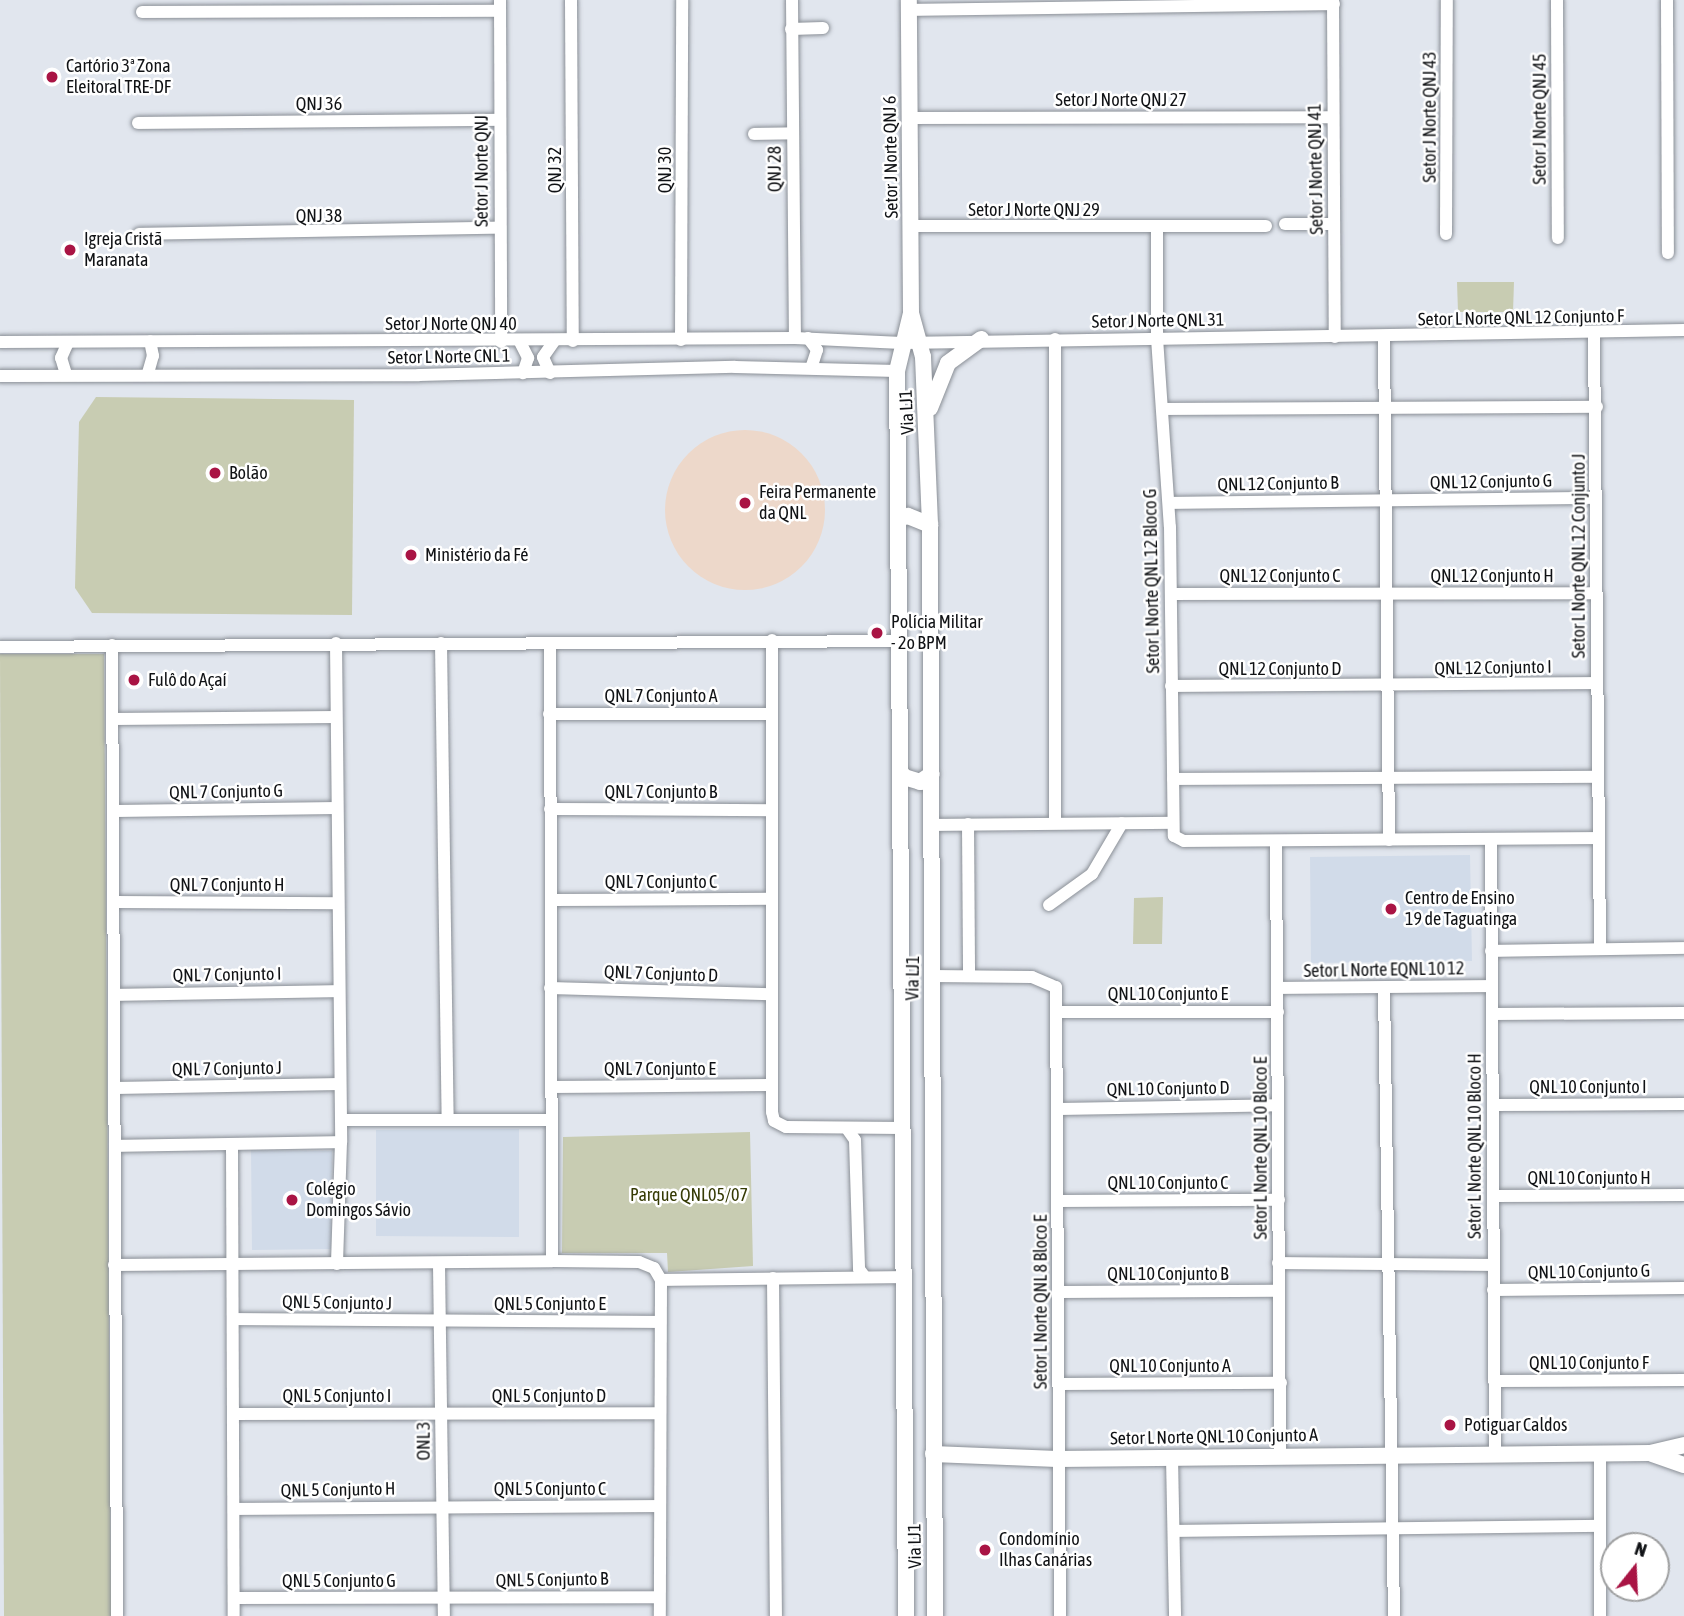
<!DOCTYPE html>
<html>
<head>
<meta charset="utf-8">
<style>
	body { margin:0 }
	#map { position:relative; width:1684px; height:1616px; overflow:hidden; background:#e1e6ee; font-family:"Asap Condensed",sans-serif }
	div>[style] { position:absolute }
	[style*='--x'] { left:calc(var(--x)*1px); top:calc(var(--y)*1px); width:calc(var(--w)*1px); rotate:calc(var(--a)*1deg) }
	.commercial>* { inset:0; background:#edd8ca }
	.round { border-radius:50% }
	.built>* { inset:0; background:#d1dbe9 }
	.green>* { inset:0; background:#c8ccb2 }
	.roads { filter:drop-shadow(0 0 2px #8a8f96) drop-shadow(0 0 2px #8a8f96) }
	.minor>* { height:12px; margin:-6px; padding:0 6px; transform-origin:6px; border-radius:6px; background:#fff }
	.major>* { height:16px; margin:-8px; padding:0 8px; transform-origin:8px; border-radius:8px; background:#fff }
	.dots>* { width:19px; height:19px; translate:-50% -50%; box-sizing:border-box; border:4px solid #fff; border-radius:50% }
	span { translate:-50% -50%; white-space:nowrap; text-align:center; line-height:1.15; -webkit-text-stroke:5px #fff; paint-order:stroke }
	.poi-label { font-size:18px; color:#101215 }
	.left { translate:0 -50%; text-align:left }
	.street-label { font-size:18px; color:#101215 }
	.park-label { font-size:18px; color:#363b05 }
	.north { position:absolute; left:1600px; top:1532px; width:70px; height:70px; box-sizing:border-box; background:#fff; border:2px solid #9fa0a1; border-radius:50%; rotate:18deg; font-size:19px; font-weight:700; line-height:28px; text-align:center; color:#101215 }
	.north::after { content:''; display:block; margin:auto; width:24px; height:32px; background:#a91444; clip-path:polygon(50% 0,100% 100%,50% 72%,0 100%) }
</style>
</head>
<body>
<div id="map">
	<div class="commercial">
		<i class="round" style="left:665px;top:430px;width:160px;height:160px"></i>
	</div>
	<div class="built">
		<i style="clip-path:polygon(1470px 855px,1472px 961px,1311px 963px,1310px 857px)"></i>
		<i style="clip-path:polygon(519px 1129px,519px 1237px,376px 1236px,376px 1130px)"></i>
		<i style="clip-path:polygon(251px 1150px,332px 1151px,331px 1249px,252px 1250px)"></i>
	</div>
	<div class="green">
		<i style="clip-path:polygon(1457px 282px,1514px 282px,1513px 312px,1458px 312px)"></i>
		<i style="clip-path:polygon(96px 397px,354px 400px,352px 615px,92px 613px,75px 588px,79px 422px)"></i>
		<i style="clip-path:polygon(0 654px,104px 654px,111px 1616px,4px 1616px)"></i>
		<i style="clip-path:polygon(1163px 897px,1162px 944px,1133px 944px,1134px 898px)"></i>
		<i style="clip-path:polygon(750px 1132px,753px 1266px,668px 1272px,667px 1253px,562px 1253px,563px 1137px)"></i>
	</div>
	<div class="roads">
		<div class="minor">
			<i style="--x:500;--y:0;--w:342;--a:89.8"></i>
			<i style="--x:571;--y:0;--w:341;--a:89.7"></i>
			<i style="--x:792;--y:0;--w:338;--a:89.5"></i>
			<i style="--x:1333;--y:0;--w:337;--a:89.7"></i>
			<i style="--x:1557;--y:0;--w:238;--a:89.8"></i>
			<i style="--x:1667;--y:0;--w:253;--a:89.8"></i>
			<i style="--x:909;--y:10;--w:425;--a:-0.8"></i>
			<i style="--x:142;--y:12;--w:358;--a:-0.2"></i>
			<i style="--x:791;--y:29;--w:32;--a:-2"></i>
			<i style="--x:910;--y:118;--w:423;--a:-0.1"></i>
			<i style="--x:138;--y:123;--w:362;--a:-0.5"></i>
			<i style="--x:754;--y:134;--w:39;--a:-1"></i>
			<i style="--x:1285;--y:224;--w:49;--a:0"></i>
			<i style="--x:911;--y:226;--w:355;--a:0"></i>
			<i style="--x:1157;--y:228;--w:110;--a:90"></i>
			<i style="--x:1157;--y:338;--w:189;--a:86.1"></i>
			<i style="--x:1170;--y:527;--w:309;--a:89.3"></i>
			<i style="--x:1174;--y:836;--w:11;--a:27"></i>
			<i style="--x:1184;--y:841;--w:414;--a:-0.4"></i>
			<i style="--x:139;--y:234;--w:360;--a:-1"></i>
			<i style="--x:1446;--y:234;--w:234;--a:-89.8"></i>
			<i style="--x:1594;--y:335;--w:613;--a:89.44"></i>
			<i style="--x:808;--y:338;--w:15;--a:53"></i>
			<i style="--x:817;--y:350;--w:19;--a:108"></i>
			<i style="--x:1384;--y:338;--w:502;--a:89.43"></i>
			<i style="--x:1055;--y:339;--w:484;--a:90"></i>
			<i style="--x:681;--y:340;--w:340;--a:-89.8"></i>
			<i style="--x:0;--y:342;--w:795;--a:-0.29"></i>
			<i style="--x:795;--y:338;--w:107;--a:2.7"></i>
			<i style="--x:902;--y:343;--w:782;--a:-0.95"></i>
			<i style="--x:520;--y:342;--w:18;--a:63"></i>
			<i style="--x:528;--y:358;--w:16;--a:108"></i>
			<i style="--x:148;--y:373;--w:18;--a:-74"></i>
			<i style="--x:153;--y:356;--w:15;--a:-101"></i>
			<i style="--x:550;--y:373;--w:17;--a:-114"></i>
			<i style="--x:543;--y:357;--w:19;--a:-55"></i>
			<i style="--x:66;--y:374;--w:17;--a:-107"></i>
			<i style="--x:61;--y:358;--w:17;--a:-66"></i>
			<i style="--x:0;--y:376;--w:419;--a:-0.1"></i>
			<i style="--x:419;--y:375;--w:316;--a:-1.5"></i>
			<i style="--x:735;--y:367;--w:162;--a:1.4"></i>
			<i style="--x:1164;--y:409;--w:433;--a:-0.3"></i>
			<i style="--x:1169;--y:503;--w:426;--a:-0.7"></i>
			<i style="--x:1171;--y:594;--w:425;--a:-0.1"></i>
			<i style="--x:772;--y:640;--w:472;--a:90"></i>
			<i style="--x:772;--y:1112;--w:9;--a:77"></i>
			<i style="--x:774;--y:1121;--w:13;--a:27"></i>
			<i style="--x:786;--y:1127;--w:117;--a:0.5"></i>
			<i style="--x:336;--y:643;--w:499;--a:89.4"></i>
			<i style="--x:341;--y:1142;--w:122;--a:91.9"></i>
			<i style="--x:441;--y:643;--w:476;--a:89.2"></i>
			<i style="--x:550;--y:643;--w:618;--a:89.81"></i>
			<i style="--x:112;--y:645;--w:971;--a:89.7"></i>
			<i style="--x:0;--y:647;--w:899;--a:-0.38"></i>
			<i style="--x:1171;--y:686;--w:426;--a:-0.4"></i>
			<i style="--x:549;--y:714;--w:223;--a:0"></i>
			<i style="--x:113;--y:719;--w:223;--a:-0.5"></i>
			<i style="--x:1173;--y:779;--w:425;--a:-0.3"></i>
			<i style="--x:550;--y:809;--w:222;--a:0.3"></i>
			<i style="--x:115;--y:811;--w:222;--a:-0.8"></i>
			<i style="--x:968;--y:824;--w:152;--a:89.6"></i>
			<i style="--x:933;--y:825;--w:239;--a:-0.5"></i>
			<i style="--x:1491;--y:839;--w:614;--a:89.63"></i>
			<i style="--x:1276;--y:841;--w:615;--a:89.63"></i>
			<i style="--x:551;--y:900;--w:221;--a:-0.3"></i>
			<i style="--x:115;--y:902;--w:223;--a:0.3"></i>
			<i style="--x:1049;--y:905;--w:53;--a:-35.8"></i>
			<i style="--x:1092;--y:874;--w:59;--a:-59.5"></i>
			<i style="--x:1491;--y:951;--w:193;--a:-0.9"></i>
			<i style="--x:932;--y:976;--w:100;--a:0.6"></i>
			<i style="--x:1032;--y:977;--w:26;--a:23"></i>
			<i style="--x:1056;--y:987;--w:629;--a:89.64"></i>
			<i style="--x:550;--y:988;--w:221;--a:1.6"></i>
			<i style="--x:1278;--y:988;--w:213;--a:-0.5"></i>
			<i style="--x:1384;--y:988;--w:628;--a:89.09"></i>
			<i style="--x:115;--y:995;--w:224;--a:-1"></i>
			<i style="--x:1059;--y:1012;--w:219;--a:0"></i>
			<i style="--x:1492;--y:1014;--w:192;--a:-0.3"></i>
			<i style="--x:551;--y:1087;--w:218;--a:-0.5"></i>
			<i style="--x:115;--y:1088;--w:225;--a:-1"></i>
			<i style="--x:1493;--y:1105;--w:191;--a:-0.3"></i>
			<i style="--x:1059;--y:1109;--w:219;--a:-1"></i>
			<i style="--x:341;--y:1120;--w:209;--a:0"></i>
			<i style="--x:848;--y:1130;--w:12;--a:55"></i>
			<i style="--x:855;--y:1140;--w:129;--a:88.2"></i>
			<i style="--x:859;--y:1269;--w:10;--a:53"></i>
			<i style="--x:232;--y:1144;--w:472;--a:89.8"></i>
			<i style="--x:115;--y:1146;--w:226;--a:-1"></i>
			<i style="--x:1494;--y:1196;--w:190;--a:-0.3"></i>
			<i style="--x:1058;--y:1201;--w:221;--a:-0.3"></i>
			<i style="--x:1278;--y:1263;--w:215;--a:0.5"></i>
			<i style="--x:114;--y:1265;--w:438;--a:-0.5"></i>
			<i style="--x:552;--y:1261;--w:87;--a:0.7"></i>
			<i style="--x:639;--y:1262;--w:16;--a:22"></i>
			<i style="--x:654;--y:1268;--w:14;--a:60"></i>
			<i style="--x:661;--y:1280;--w:336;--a:90.2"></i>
			<i style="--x:439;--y:1265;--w:351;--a:89.2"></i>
			<i style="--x:773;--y:1278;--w:338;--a:89.5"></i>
			<i style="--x:661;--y:1280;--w:243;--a:-0.7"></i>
			<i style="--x:1493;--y:1290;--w:191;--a:-0.6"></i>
			<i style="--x:1059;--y:1292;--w:219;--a:-0.3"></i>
			<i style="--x:233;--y:1319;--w:427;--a:0.4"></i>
			<i style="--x:1494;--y:1381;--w:190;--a:-0.3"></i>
			<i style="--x:1060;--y:1384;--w:221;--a:-0.3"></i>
			<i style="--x:233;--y:1414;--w:425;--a:-0.1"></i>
			<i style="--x:1172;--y:1457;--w:159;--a:88.9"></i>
			<i style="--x:234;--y:1509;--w:424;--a:-0.4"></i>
			<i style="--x:1175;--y:1531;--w:424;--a:-0.7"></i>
			<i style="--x:234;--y:1598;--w:425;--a:-0.1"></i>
			<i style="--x:1600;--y:1616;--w:164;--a:-90"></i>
		</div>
		<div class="major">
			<i style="--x:911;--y:313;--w:46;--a:74.7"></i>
			<i style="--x:923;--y:357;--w:168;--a:87.6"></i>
			<i style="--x:930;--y:525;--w:1091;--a:89.74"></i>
			<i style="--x:930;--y:408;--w:48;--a:-68.2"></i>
			<i style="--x:948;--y:363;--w:41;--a:-36"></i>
			<i style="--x:898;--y:524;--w:6;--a:-72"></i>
			<i style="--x:900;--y:518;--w:8;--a:-14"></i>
			<i style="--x:908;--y:516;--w:24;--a:22"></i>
			<i style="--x:900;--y:771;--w:7;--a:56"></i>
			<i style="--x:904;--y:777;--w:17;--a:17"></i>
			<i style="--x:920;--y:782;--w:14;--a:-34"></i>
			<i style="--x:933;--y:1454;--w:124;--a:2.3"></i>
			<i style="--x:1057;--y:1459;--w:593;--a:-0.58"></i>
			<i style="--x:1650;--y:1453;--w:35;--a:-13"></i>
			<i style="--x:1652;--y:1454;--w:34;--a:19"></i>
			<i style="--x:906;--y:1616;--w:1245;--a:-90.41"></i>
			<i style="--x:897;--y:371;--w:60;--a:-76.4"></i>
			<i style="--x:911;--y:313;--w:313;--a:-90.4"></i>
		</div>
	</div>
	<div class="dots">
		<i style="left:52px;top:77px;background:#a91444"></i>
		<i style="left:70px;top:250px;background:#a91444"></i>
		<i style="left:215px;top:473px;background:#a91444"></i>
		<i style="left:745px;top:503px;background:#a91444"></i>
		<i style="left:411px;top:555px;background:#a91444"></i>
		<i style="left:877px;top:633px;background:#a91444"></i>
		<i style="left:134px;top:680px;background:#a91444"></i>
		<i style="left:1391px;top:909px;background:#a91444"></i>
		<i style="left:292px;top:1200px;background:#a91444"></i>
		<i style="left:1450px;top:1425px;background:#a91444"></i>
		<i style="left:985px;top:1550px;background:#a91444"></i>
	</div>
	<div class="poi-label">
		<span class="left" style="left:66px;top:77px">Cartório 3ª Zona<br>Eleitoral TRE-DF</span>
		<span class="left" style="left:84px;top:250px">Igreja Cristã<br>Maranata</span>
		<span class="left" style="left:229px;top:473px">Bolão</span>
		<span class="left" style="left:759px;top:503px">Feira Permanente<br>da QNL</span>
		<span class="left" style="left:425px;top:555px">Ministério da Fé</span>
		<span class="left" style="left:891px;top:633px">Polícia Militar<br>- 2o BPM</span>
		<span class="left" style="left:148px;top:680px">Fulô do Açaí</span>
		<span class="left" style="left:1405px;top:909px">Centro de Ensino<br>19 de Taguatinga</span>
		<span class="left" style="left:306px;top:1200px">Colégio<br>Domingos Sávio</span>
		<span class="left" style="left:1464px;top:1425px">Potiguar Caldos</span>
		<span class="left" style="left:999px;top:1550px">Condomínio<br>Ilhas Canárias</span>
	</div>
	<div class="street-label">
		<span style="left:1121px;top:100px">Setor J Norte QNJ 27</span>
		<span style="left:319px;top:104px">QNJ 36</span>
		<span style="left:1430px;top:117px;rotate:-90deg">Setor J Norte QNJ 43</span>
		<span style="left:1540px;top:119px;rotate:-90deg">Setor J Norte QNJ 45</span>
		<span style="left:891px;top:157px;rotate:-91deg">Setor J Norte QNJ 6</span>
		<span style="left:775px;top:169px;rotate:-90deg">QNJ 28</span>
		<span style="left:1316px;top:169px;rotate:-91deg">Setor J Norte QNJ 41</span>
		<span style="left:555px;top:170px;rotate:-90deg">QNJ 32</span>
		<span style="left:665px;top:170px;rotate:-90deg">QNJ 30</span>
		<span style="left:482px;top:171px;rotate:-90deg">Setor J Norte QNJ</span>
		<span style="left:1034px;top:210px">Setor J Norte QNJ 29</span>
		<span style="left:319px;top:216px">QNJ 38</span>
		<span style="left:1521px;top:318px;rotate:-1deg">Setor L Norte QNL 12 Conjunto F</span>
		<span style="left:1158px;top:321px;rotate:-1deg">Setor J Norte QNL 31</span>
		<span style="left:451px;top:324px">Setor J Norte QNJ 40</span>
		<span style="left:449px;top:357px;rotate:-1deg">Setor L Norte CNL 1</span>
		<span style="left:907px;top:412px;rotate:-93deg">Via LJ1</span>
		<span style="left:1491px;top:482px;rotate:-1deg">QNL 12 Conjunto G</span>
		<span style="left:1278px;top:484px;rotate:-1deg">QNL 12 Conjunto B</span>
		<span style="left:1579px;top:556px;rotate:-90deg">Setor L Norte QNL 12 Conjunto J</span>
		<span style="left:1280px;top:576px">QNL 12 Conjunto C</span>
		<span style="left:1492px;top:576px">QNL 12 Conjunto H</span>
		<span style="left:1152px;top:581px;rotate:-91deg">Setor L Norte QNL 12 Bloco G</span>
		<span style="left:1493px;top:668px;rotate:-1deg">QNL 12 Conjunto I</span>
		<span style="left:1280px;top:669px">QNL 12 Conjunto D</span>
		<span style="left:661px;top:696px">QNL 7 Conjunto A</span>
		<span style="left:226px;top:792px;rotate:-1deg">QNL 7 Conjunto G</span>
		<span style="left:661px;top:792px">QNL 7 Conjunto B</span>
		<span style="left:661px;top:882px">QNL 7 Conjunto C</span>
		<span style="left:227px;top:885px">QNL 7 Conjunto H</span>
		<span style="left:1384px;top:970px;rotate:-1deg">Setor L Norte EQNL 10 12</span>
		<span style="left:661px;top:974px;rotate:2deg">QNL 7 Conjunto D</span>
		<span style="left:227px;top:975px;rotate:-1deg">QNL 7 Conjunto I</span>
		<span style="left:913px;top:978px;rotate:-89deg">Via LJ1</span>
		<span style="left:1168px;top:994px">QNL 10 Conjunto E</span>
		<span style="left:227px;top:1069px;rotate:-1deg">QNL 7 Conjunto J</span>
		<span style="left:660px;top:1069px">QNL 7 Conjunto E</span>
		<span style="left:1588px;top:1087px">QNL 10 Conjunto I</span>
		<span style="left:1168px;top:1089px;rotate:-1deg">QNL 10 Conjunto D</span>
		<span style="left:1475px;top:1146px;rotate:-90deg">Setor L Norte QNL 10 Bloco H</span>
		<span style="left:1261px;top:1148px;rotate:-90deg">Setor L Norte QNL 10 Bloco E</span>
		<span style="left:1589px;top:1178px">QNL 10 Conjunto H</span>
		<span style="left:1168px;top:1183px">QNL 10 Conjunto C</span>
		<span style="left:1589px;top:1272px;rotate:-1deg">QNL 10 Conjunto G</span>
		<span style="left:1168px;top:1274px">QNL 10 Conjunto B</span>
		<span style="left:1041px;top:1302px;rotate:-90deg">Setor L Norte QNL 8 Bloco E</span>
		<span style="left:337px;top:1303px;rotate:1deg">QNL 5 Conjunto J</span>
		<span style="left:550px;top:1304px">QNL 5 Conjunto E</span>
		<span style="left:1589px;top:1363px">QNL 10 Conjunto F</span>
		<span style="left:1170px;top:1366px">QNL 10 Conjunto A</span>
		<span style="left:337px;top:1396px">QNL 5 Conjunto I</span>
		<span style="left:549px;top:1396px">QNL 5 Conjunto D</span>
		<span style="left:1214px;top:1437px;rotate:-1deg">Setor L Norte QNL 10 Conjunto A</span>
		<span style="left:424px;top:1441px;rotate:-90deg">ONL 3</span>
		<span style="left:550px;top:1489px">QNL 5 Conjunto C</span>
		<span style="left:338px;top:1490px;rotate:-1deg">QNL 5 Conjunto H</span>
		<span style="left:915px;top:1546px;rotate:-91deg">Via LJ1</span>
		<span style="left:552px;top:1580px;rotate:-1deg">QNL 5 Conjunto B</span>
		<span style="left:339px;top:1581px">QNL 5 Conjunto G</span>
	</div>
	<div class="park-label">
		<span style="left:689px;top:1195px">Parque QNL05/07</span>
	</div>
	<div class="north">N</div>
</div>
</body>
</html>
